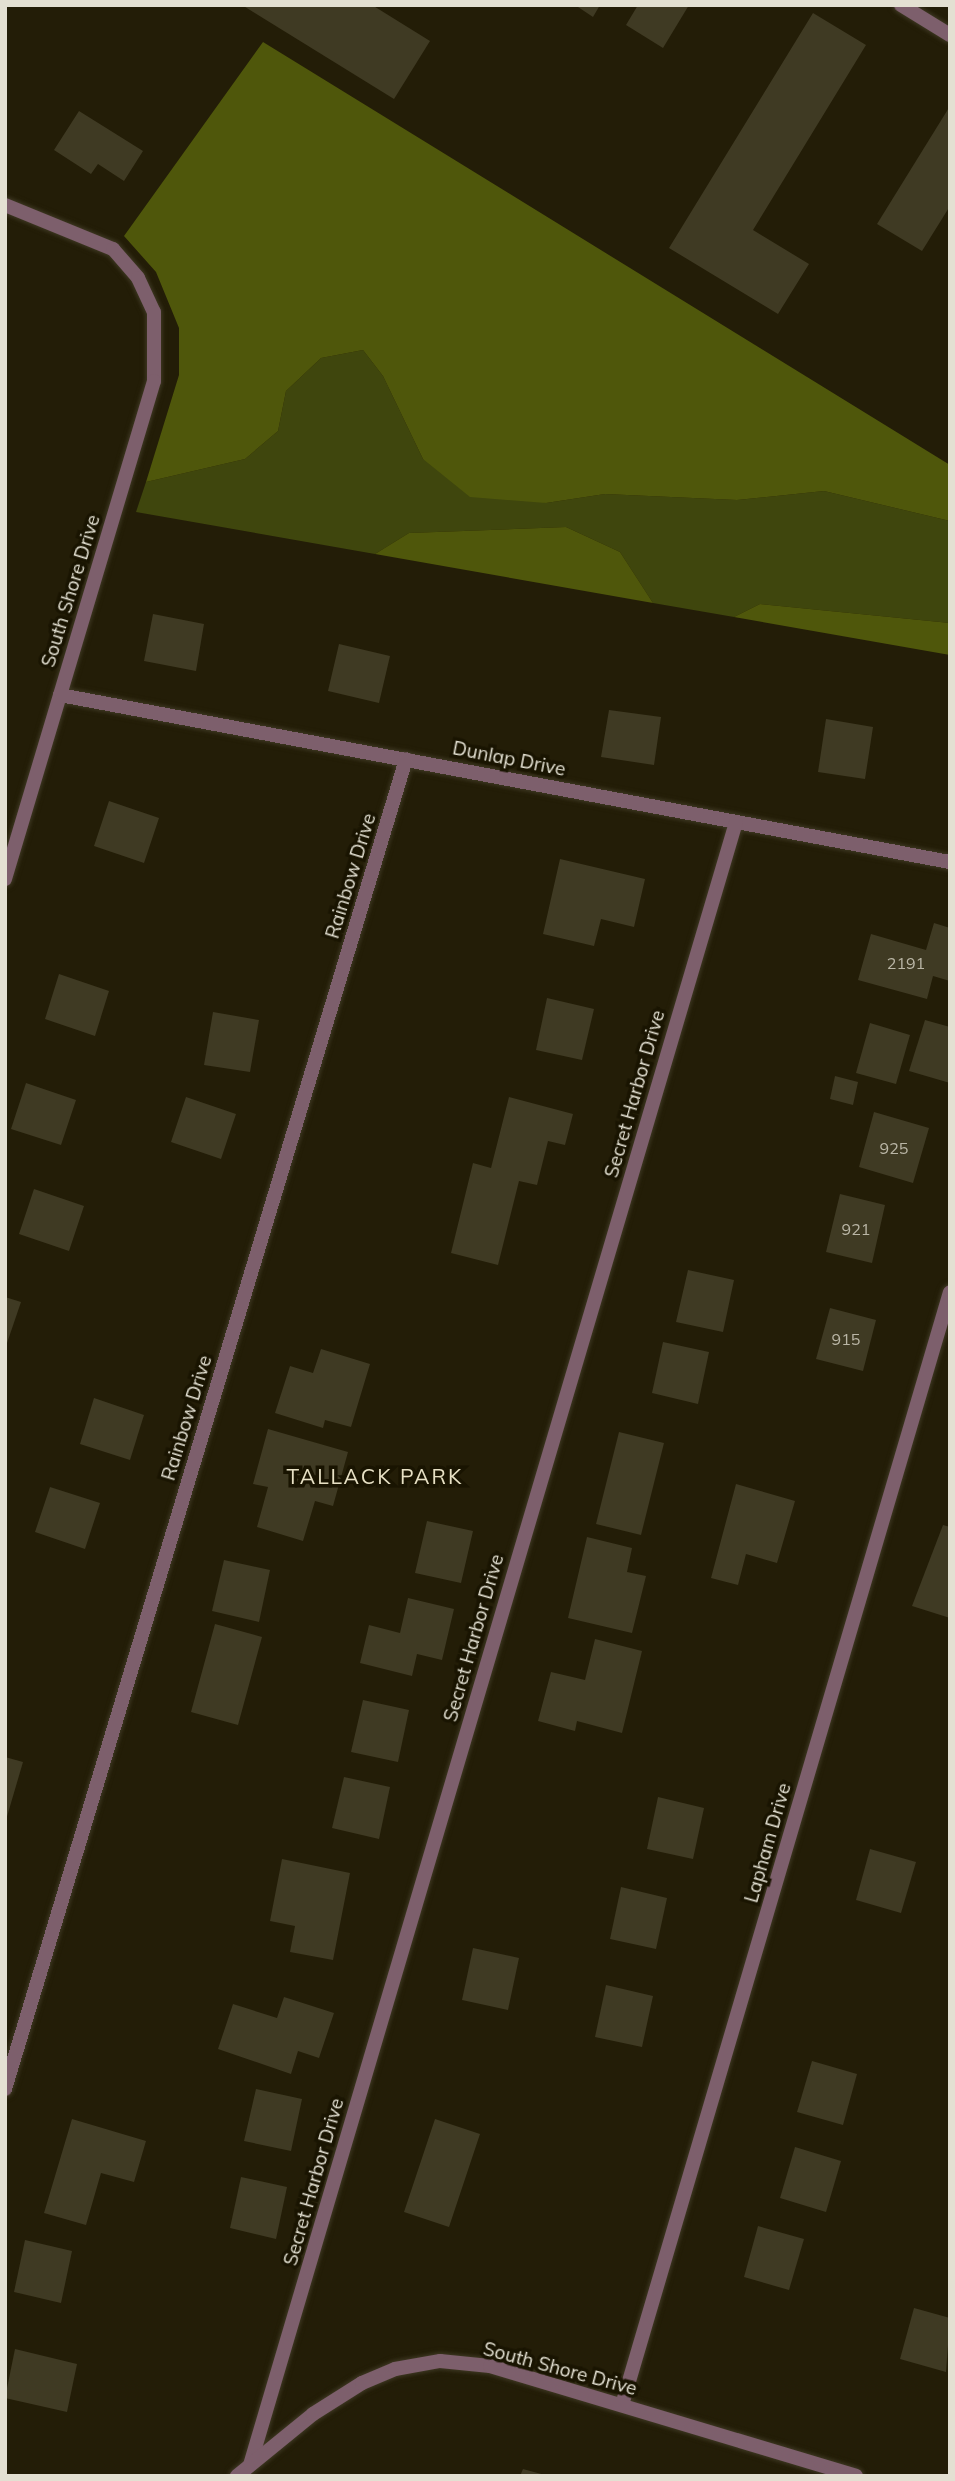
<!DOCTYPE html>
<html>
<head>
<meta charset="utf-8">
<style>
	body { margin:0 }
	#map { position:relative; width:955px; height:2481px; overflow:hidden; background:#231d07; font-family:Mulish,sans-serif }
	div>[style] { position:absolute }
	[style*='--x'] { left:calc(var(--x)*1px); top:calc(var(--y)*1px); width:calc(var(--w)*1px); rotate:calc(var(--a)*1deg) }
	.green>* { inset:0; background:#3f460d }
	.forest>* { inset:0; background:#4f570b }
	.building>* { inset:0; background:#3f3a23 }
	.roads { filter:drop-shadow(0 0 2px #3e3823) drop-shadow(0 0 2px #3e3823) }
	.street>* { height:14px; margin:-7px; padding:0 7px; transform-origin:7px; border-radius:7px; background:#7d5f6c }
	span { translate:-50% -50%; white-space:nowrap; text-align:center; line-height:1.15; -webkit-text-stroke:7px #191401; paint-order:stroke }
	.number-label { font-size:16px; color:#bab6a6 }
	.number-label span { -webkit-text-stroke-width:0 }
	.street-label { font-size:19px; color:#e3e0d2 }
	.neighbourhood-label { font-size:21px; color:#e7e0c4; letter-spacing:2px }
	.frame { position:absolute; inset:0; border:7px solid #e3e0d2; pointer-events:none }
</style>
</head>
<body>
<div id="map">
	<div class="green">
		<i style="clip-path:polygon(363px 350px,383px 376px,423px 459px,546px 503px,605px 494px,737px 500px,824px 491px,950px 521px,950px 623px,760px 604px,734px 617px,653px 603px,620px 552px,566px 527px,409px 533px,375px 554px,136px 512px,146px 482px,245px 459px,278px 431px,286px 391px,321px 358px)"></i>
	</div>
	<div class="forest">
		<i style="clip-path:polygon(263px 42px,950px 465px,950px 521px,824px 491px,737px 500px,605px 494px,546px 503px,470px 497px,423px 459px,383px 376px,363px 350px,321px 358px,286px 391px,278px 431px,245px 459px,146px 482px,179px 375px,179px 328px,156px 272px,124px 236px)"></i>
		<i style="clip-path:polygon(566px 527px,620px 552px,653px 603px,375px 554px,409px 533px)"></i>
		<i style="clip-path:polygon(760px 604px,950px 623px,950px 655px,734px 617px)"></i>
	</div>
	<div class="building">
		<i style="clip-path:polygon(242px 5px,372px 5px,430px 41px,394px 99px)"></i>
		<i style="clip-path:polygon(575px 5px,600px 5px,593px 17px)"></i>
		<i style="clip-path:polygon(638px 5px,689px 5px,663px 48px,626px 25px)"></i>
		<i style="clip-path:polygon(813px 13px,866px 45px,753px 230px,809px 264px,778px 314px,669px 248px)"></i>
		<i style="clip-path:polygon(950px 106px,950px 206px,922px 251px,877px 224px)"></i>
		<i style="clip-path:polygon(79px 111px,143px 151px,124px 181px,98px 164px,91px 174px,54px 150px)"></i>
		<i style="clip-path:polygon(153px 614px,204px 624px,196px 671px,144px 661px)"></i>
		<i style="clip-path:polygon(339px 644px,390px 656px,379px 703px,328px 691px)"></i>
		<i style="clip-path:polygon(609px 710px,661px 717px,654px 765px,601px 757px)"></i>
		<i style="clip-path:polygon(826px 719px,873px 727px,865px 779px,818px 772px)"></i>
		<i style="clip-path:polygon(109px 801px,159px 818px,144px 863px,94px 846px)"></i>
		<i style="clip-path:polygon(560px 859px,645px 879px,634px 927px,601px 919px,594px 946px,543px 934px)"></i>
		<i style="clip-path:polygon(934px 923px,950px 928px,950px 981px,933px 976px,927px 999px,858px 980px,871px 934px,926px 950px)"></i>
		<i style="clip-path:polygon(59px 974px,109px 991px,95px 1036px,45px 1019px)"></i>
		<i style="clip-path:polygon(547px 998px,594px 1009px,582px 1060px,536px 1050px)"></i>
		<i style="clip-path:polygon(213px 1012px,259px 1020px,250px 1072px,204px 1065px)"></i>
		<i style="clip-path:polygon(925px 1020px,950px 1027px,950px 1083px,909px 1071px)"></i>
		<i style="clip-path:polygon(870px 1023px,910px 1035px,896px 1084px,856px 1073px)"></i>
		<i style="clip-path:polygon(835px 1076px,858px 1082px,853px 1105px,830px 1099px)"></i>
		<i style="clip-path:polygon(26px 1083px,76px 1100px,61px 1145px,11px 1129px)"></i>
		<i style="clip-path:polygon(186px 1097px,236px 1114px,221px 1159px,171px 1142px)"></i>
		<i style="clip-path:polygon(509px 1097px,573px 1114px,565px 1145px,548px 1141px,537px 1185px,519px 1181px,498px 1265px,451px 1253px,473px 1163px,491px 1168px)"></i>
		<i style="clip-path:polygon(874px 1112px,929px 1128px,913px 1183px,859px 1167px)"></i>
		<i style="clip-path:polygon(34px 1189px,84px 1206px,69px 1251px,19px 1234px)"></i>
		<i style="clip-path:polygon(840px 1194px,885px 1205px,872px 1263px,826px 1252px)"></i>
		<i style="clip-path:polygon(688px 1270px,734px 1280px,723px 1332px,676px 1322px)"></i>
		<i style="clip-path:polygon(5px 1297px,21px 1302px,6px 1346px,5px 1346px)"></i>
		<i style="clip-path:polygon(830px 1308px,876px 1320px,863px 1371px,816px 1359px)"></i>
		<i style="clip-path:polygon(663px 1342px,709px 1352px,698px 1404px,652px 1393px)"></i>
		<i style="clip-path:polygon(321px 1349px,370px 1364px,351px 1427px,325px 1420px,323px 1428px,275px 1413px,290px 1366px,313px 1373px)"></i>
		<i style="clip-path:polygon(94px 1398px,144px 1415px,130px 1460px,80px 1444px)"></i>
		<i style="clip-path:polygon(268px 1429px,348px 1452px,333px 1506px,315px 1501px,303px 1541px,257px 1527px,268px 1487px,253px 1484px)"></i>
		<i style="clip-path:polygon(619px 1432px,664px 1443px,641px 1535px,596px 1524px)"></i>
		<i style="clip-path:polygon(736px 1484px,795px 1501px,777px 1563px,746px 1554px,738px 1585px,711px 1578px)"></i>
		<i style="clip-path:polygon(50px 1487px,100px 1503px,85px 1549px,35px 1532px)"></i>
		<i style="clip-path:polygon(427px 1521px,473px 1531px,461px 1583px,415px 1573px)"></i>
		<i style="clip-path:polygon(943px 1525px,950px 1527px,950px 1618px,912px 1606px)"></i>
		<i style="clip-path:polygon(587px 1537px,632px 1548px,627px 1572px,646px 1576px,632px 1633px,568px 1618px)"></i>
		<i style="clip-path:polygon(224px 1560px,270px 1570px,259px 1622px,212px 1611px)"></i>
		<i style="clip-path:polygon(408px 1598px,454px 1609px,442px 1660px,417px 1654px,412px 1676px,360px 1663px,369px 1625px,400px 1633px)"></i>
		<i style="clip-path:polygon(215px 1624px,262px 1637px,238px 1725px,191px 1712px)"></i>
		<i style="clip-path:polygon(595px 1639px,642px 1651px,622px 1733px,577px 1721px,575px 1731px,538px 1721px,551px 1672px,585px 1680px)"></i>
		<i style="clip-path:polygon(363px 1700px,409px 1710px,398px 1762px,351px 1752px)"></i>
		<i style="clip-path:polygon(5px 1757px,23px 1762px,6px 1820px,5px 1820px)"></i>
		<i style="clip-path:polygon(344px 1777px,390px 1787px,379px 1839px,332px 1828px)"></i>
		<i style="clip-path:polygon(658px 1797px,704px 1808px,693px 1859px,647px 1849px)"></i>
		<i style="clip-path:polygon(870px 1849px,916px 1862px,901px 1913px,856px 1900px)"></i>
		<i style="clip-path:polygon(282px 1859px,350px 1873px,333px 1960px,290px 1952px,295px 1926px,270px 1921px)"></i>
		<i style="clip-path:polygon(621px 1887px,667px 1898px,656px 1949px,610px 1939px)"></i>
		<i style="clip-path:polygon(473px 1948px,519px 1958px,508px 2010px,462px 2000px)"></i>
		<i style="clip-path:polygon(606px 1985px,653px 1996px,642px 2047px,595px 2037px)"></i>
		<i style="clip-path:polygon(284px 1997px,334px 2013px,319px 2058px,298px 2051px,291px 2074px,218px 2049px,233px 2004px,277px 2018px)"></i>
		<i style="clip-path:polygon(812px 2061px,857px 2074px,843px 2125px,797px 2112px)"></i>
		<i style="clip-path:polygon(256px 2089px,302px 2099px,291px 2151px,244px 2141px)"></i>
		<i style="clip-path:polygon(72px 2119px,146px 2141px,134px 2182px,101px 2173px,86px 2225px,44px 2213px)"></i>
		<i style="clip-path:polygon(435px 2119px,480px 2134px,449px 2227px,404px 2212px)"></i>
		<i style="clip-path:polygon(795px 2147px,841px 2161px,826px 2212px,780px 2198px)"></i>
		<i style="clip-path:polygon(241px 2177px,287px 2187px,276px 2239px,230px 2228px)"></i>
		<i style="clip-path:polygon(758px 2226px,804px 2239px,789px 2290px,744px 2277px)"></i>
		<i style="clip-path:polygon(25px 2240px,72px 2251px,61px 2303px,14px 2292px)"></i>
		<i style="clip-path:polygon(914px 2308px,950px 2318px,946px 2372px,900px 2359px)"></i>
		<i style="clip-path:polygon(15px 2349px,77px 2364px,67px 2412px,5px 2398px)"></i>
		<i style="clip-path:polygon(523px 2469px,545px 2475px,544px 2476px,520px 2476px)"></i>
	</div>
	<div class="roads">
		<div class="street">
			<i style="--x:901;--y:5;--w:57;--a:31.5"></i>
			<i style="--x:5;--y:205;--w:117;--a:22.2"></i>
			<i style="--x:113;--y:249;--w:38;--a:49"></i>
			<i style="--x:138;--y:278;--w:38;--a:65"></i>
			<i style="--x:154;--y:312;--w:69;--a:90"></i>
			<i style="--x:154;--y:381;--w:520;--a:106.66"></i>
			<i style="--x:60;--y:695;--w:906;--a:10.63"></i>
			<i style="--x:5;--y:2089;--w:1389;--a:-73.22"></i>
			<i style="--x:622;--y:2405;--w:1160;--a:-73.58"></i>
			<i style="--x:250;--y:2465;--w:1713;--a:-73.52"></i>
			<i style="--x:237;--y:2476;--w:98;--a:-39.2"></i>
			<i style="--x:313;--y:2414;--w:58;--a:-32.3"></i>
			<i style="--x:362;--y:2383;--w:36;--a:-23"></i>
			<i style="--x:395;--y:2369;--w:46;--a:-10.1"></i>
			<i style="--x:440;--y:2361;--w:50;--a:5.7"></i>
			<i style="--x:490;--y:2366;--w:382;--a:16.7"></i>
		</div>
	</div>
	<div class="number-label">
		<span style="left:906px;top:963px">2191</span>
		<span style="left:894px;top:1148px">925</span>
		<span style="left:856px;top:1229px">921</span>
		<span style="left:846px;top:1339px">915</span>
	</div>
	<div class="street-label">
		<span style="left:71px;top:591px;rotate:-73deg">South Shore Drive</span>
		<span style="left:509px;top:759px;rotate:11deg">Dunlap Drive</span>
		<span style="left:351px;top:876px;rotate:-73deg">Rainbow Drive</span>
		<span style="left:635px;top:1094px;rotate:-74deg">Secret Harbor Drive</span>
		<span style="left:187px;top:1418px;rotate:-73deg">Rainbow Drive</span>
		<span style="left:474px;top:1638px;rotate:-74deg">Secret Harbor Drive</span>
		<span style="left:768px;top:1843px;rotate:-74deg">Lapham Drive</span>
		<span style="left:314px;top:2182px;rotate:-74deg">Secret Harbor Drive</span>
		<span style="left:560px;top:2369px;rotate:15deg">South Shore Drive</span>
	</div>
	<div class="neighbourhood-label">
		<span style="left:375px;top:1476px">TALLACK PARK</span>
	</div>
	<div class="frame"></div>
</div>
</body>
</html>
